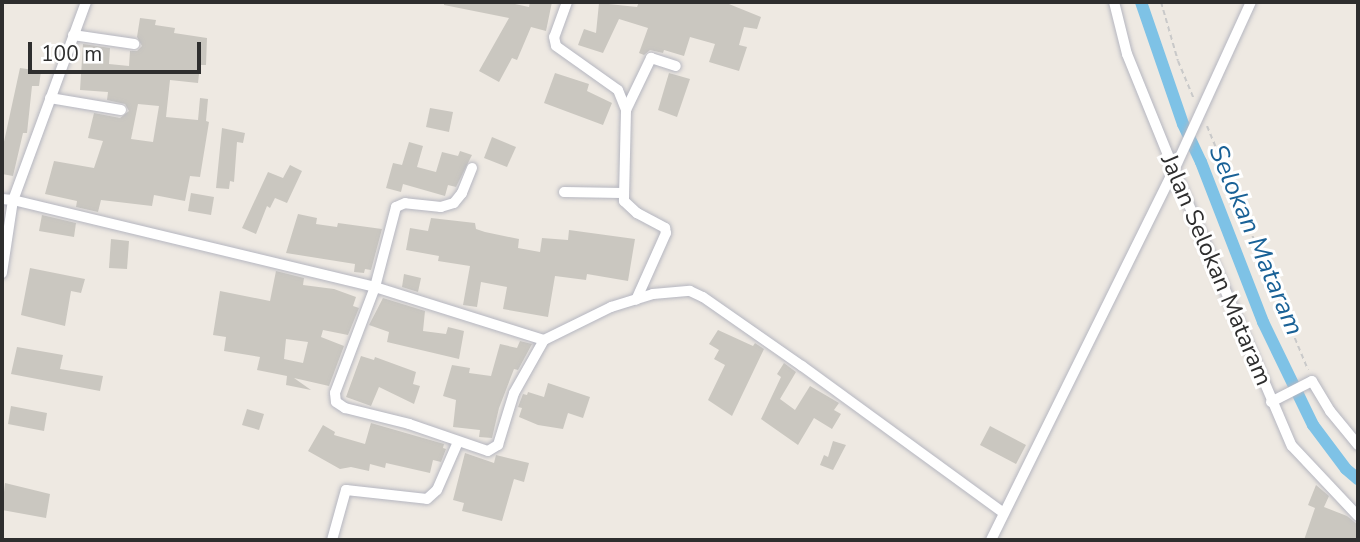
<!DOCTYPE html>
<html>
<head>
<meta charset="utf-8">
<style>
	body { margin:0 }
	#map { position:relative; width:1360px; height:542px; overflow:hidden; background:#eee9e2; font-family:"Nunito Sans",sans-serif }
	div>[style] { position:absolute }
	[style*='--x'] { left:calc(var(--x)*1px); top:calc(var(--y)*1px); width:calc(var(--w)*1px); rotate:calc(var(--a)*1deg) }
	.canal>* { height:12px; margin:-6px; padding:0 6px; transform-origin:6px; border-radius:6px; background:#7ec2e6 }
	.building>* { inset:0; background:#cac7c0 }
	.path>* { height:2px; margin-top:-1px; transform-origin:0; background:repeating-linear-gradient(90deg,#c9c9c9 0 5px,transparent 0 8.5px) }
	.roads { filter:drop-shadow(0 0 2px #b5b6c0) drop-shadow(0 0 2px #b5b6c0) }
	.street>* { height:10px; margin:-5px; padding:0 5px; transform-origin:5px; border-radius:5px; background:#fff }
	span { translate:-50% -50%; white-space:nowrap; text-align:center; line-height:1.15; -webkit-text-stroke:6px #fff; paint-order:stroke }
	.street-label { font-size:24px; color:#2e2e2e }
	.water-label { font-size:26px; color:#196196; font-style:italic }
	.frame { position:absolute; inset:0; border:4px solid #2e2e2e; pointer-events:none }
	.scale { position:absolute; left:28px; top:42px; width:173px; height:32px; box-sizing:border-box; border:4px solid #2e2e2e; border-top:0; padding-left:9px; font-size:21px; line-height:24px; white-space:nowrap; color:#2e2e2e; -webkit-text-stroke:5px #fff; paint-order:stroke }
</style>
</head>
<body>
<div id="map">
	<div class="canal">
		<i style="--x:1141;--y:2;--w:129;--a:71"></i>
		<i style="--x:1183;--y:124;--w:42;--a:64.7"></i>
		<i style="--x:1201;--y:162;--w:172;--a:68.8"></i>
		<i style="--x:1263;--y:322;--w:114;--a:64.1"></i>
		<i style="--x:1313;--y:425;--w:55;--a:53.1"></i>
		<i style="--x:1346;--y:469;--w:16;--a:40"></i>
	</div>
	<div class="building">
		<i style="clip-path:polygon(444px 2px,506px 2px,529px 7px,530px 2px,552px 2px,546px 31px,531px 27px,517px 60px,512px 58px,499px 82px,479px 71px,509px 18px,444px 5px)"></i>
		<i style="clip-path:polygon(639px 2px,724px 2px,761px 17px,757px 29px,744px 27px,739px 45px,747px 47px,739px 71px,709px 62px,715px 44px,690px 37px,684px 56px,664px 50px,663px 53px,650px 50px,644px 55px,639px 53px,648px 28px,619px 19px,603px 53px,578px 45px,584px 29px,596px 33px,599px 3px,637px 7px)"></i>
		<i style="clip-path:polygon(evenodd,140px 18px,156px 20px,155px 25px,175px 28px,174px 33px,207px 38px,206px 65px,200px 65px,198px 83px,170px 80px,166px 117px,198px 120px,200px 98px,208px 99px,206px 121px,209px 122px,200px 177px,190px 176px,185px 201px,154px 195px,152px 206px,101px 200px,98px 212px,76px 207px,77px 201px,45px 194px,54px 161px,94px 168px,103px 141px,88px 138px,94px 113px,120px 118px,129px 111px,125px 104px,107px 100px,108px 92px,80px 90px,83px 44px,110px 48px,109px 64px,129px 66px,130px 51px,137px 51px,142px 46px,137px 37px,140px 18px,138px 104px,159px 106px,153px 142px,131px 139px,138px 104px)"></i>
		<i style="clip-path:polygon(20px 68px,41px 71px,39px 86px,32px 86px,27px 133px,23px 133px,13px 176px,2px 174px,2px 151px)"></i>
		<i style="clip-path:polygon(555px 73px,589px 84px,587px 91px,612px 103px,603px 125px,544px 103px)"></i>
		<i style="clip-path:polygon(669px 73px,690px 79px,677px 117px,658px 110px)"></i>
		<i style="clip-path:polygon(430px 108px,453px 112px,449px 132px,426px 127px)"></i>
		<i style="clip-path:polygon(222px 128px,245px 133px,243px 143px,237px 142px,234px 182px,230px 181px,229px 189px,216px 188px)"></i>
		<i style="clip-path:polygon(492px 137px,516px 147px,507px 167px,484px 158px)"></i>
		<i style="clip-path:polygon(409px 142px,423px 146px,417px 167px,436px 172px,442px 152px,458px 156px,460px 151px,472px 155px,456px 187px,448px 185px,445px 196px,403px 184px,401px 192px,386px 188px,393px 163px,402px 165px)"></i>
		<i style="clip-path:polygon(290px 165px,302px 171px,287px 203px,275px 198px,270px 208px,267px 206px,256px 234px,242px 228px,268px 172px,283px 178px)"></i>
		<i style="clip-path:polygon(191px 193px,214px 197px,211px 215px,188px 211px)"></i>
		<i style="clip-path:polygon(298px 214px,317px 218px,316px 224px,337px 227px,338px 223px,382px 229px,371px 270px,365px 269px,364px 273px,354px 272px,355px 264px,286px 253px)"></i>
		<i style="clip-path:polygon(42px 215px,76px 223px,74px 237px,39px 231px)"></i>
		<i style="clip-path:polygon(431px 218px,475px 223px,476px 229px,485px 232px,519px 239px,518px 248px,540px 252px,542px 238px,568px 240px,569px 230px,635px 239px,628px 281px,587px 274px,586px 280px,555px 276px,548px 317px,503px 309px,507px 287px,481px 282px,477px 307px,463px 305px,470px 266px,438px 261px,439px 256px,406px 250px,410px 228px,428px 231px)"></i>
		<i style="clip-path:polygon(111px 239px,129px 241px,127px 269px,109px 268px)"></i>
		<i style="clip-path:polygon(30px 268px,85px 279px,81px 293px,71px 291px,65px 326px,21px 315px)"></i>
		<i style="clip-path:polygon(evenodd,276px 271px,304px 278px,303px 285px,334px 289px,356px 297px,353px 306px,359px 308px,348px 335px,323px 330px,321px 337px,344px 346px,329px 386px,294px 378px,311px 390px,286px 385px,287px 376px,257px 370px,260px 357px,224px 351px,226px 337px,213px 335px,220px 291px,270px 301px,276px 271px,286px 339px,308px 342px,303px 363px,284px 359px,286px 339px)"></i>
		<i style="clip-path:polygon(404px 274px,421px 278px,418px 292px,402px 287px)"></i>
		<i style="clip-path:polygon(383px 298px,425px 311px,423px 331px,446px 334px,448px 327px,464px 331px,459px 359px,387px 342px,389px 332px,369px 325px)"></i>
		<i style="clip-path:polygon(718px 330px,753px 346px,755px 343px,764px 349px,732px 416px,708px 400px,725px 365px,714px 359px,719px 350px,709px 344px)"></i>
		<i style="clip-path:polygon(520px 341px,532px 344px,518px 370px,514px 369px,499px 408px,492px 438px,479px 437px,480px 430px,453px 427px,456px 400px,443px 396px,452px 365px,470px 368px,469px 373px,491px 376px,500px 344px,517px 348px)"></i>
		<i style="clip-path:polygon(17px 347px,63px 355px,60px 369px,103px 376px,100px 391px,11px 374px)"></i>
		<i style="clip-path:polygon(361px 356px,374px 360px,375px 357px,416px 372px,413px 384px,420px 386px,414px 404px,379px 387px,371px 406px,346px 397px)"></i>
		<i style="clip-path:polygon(784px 363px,796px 372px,780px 399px,795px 410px,810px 386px,839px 403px,834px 410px,841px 414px,832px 429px,814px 418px,798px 445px,761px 419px,781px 377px,777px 374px)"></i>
		<i style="clip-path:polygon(548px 383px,590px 397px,583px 418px,568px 413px,563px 429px,538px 425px,519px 417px,522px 408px,518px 407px,523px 394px,527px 395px,528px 392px,544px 397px)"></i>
		<i style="clip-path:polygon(11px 406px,47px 413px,44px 431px,8px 424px)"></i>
		<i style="clip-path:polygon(247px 409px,264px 414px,259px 430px,242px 425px)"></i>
		<i style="clip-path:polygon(371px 423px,444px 444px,443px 448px,446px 449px,441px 462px,433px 460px,430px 473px,386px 463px,385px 468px,370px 464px,369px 471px,351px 467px,340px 469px,308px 451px,323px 425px,335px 432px,334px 435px,365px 444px)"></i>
		<i style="clip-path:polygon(990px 426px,1026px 445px,1016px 464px,980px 445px)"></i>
		<i style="clip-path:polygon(833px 441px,846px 445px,833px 470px,820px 465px,824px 455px,828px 457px)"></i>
		<i style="clip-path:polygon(465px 453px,494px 463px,496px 455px,529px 463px,524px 482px,514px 479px,502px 521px,462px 511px,464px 503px,453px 500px)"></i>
		<i style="clip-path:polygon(5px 483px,50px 494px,46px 518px,2px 510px)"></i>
		<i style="clip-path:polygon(1316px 485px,1329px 496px,1324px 507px,1347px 516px,1358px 525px,1358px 540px,1304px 540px,1315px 508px,1308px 505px)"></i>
	</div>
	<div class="path">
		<i style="--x:1161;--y:2;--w:61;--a:73.9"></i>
		<i style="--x:1178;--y:61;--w:41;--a:67.2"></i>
		<i style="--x:1207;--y:126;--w:264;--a:67.5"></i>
	</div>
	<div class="roads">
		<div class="street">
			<i style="--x:86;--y:2;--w:211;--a:110.2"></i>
			<i style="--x:13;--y:200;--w:372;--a:13.5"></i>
			<i style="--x:375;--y:287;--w:177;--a:17.4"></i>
			<i style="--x:544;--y:340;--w:75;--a:-26.2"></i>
			<i style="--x:611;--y:307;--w:44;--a:-17.2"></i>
			<i style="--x:653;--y:294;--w:37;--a:-5"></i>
			<i style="--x:690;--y:291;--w:14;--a:25"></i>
			<i style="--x:703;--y:297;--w:121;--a:34.9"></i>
			<i style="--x:802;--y:366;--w:248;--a:36.1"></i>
			<i style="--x:567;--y:2;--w:37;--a:110"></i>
			<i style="--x:554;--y:37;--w:9;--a:77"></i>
			<i style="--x:556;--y:46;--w:76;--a:35.4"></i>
			<i style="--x:618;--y:90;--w:22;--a:68"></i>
			<i style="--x:626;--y:110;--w:91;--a:91.3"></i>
			<i style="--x:624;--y:201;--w:18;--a:43"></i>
			<i style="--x:637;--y:213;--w:32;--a:28"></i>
			<i style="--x:665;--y:228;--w:5;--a:79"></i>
			<i style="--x:666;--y:233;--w:73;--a:114.1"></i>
			<i style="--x:1114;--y:2;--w:54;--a:76"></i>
			<i style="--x:1127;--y:54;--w:125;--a:67.9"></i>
			<i style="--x:1174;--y:170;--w:300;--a:66.9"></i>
			<i style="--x:1292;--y:446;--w:96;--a:46.7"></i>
			<i style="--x:73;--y:35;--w:62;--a:8.4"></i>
			<i style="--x:50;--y:98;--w:72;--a:9.6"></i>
			<i style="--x:626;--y:110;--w:58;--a:-64.3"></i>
			<i style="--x:651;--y:58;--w:26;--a:18"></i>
			<i style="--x:472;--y:168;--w:27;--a:112"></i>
			<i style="--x:462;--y:193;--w:13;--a:129"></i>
			<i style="--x:454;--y:203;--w:14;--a:163"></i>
			<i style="--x:441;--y:207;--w:36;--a:-174"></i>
			<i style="--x:405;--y:203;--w:10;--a:156"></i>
			<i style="--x:396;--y:207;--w:83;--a:104.7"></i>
			<i style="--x:375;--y:287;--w:113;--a:110.7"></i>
			<i style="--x:335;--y:393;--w:9;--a:84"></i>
			<i style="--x:336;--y:402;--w:11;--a:34"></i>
			<i style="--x:345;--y:408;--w:66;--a:14"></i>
			<i style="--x:409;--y:424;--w:83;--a:18.9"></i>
			<i style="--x:488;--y:451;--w:12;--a:-31"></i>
			<i style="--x:498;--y:445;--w:54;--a:-72.9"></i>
			<i style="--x:514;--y:393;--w:61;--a:-60.5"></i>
			<i style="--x:564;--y:192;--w:58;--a:1"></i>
			<i style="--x:2;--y:199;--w:11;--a:5"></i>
			<i style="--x:13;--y:200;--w:74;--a:98.6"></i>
			<i style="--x:1271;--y:402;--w:46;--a:-27.1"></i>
			<i style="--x:1312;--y:381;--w:35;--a:59"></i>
			<i style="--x:1330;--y:411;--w:44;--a:50.5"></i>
			<i style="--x:332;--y:540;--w:52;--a:-74.4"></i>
			<i style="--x:346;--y:490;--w:81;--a:6.3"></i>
			<i style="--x:427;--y:499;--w:13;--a:-42"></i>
			<i style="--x:437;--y:490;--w:52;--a:-66.4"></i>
			<i style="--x:991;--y:540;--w:413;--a:-63.7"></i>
			<i style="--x:1174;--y:170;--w:185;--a:-65.4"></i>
		</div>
	</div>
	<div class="street-label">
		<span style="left:1216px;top:270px;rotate:67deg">Jalan Selokan Mataram</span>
	</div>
	<div class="water-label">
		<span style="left:1256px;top:240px;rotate:67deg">Selokan Mataram</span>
	</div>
	<div class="frame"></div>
	<div class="scale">100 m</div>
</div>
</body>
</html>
